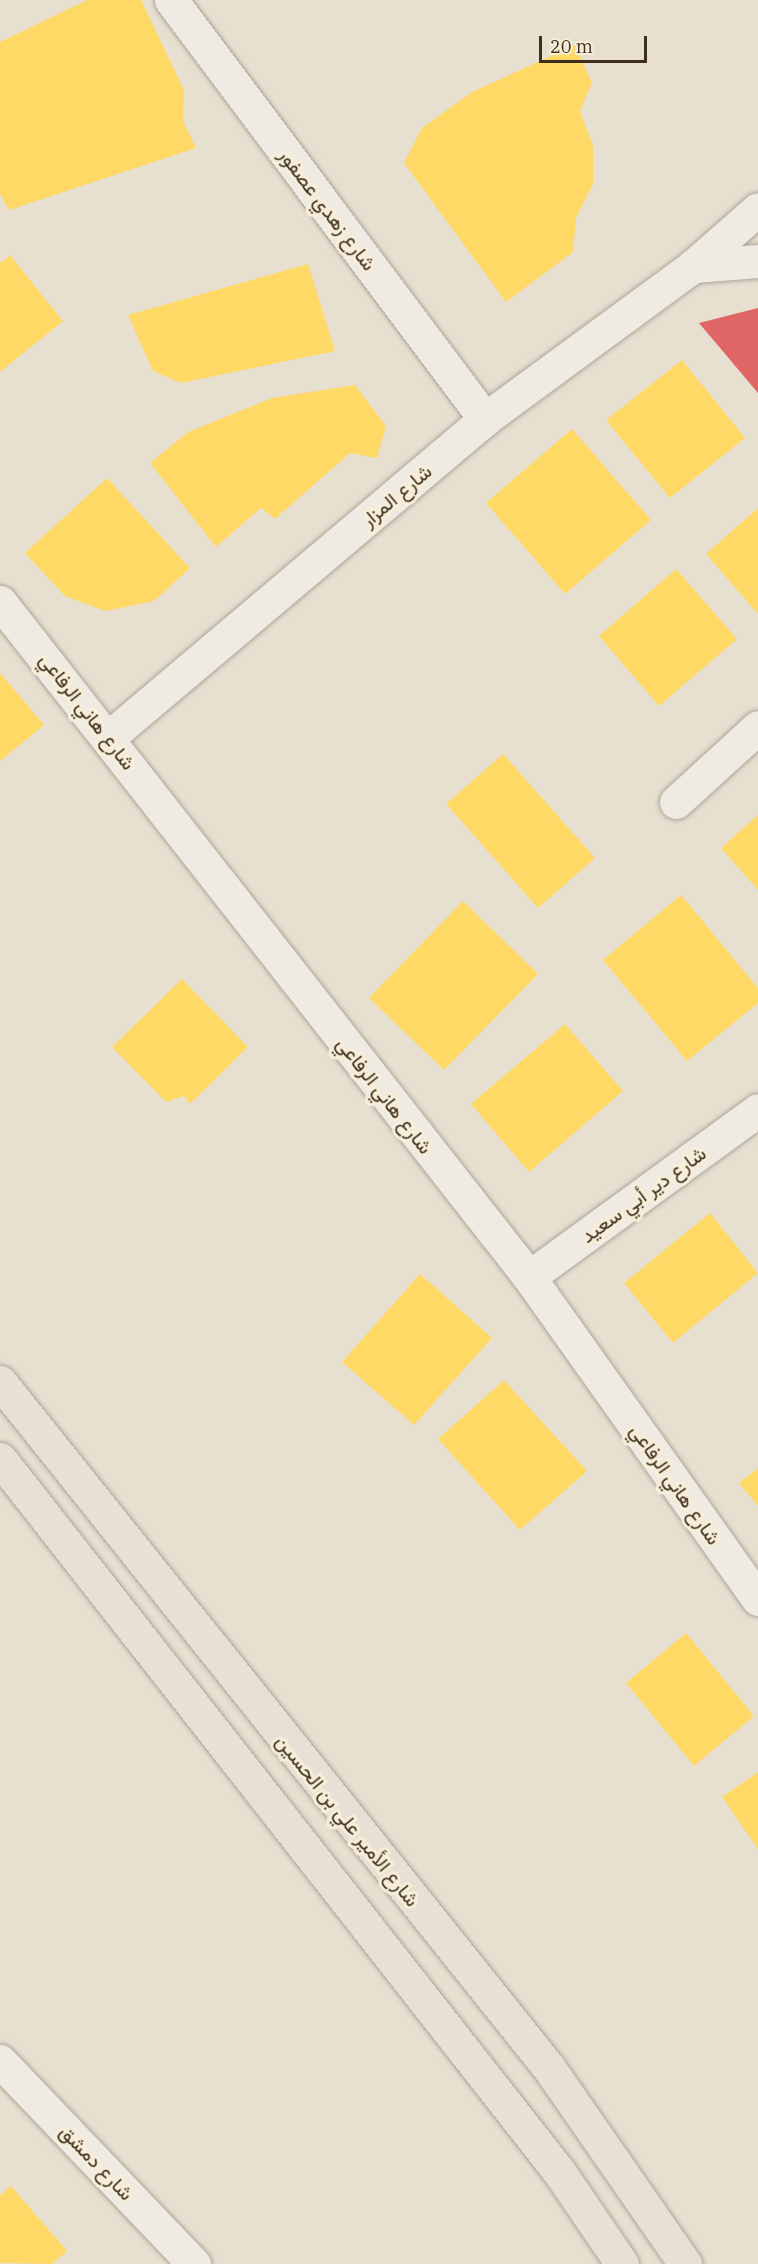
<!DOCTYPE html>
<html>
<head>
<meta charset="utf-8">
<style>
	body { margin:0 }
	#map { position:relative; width:758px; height:2264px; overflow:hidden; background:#e7e0d1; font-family:"IBM Plex Serif",Vazirmatn,serif }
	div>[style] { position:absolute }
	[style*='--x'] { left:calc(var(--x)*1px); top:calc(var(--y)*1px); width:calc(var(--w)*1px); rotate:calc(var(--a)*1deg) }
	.homes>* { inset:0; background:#ffd966 }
	.shops>* { inset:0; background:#e06666 }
	.roads { filter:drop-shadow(0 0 2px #ada599) drop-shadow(0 0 2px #ada599) }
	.minor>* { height:33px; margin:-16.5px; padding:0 16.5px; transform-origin:16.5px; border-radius:16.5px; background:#efebe3 }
	.major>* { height:33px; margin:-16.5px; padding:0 16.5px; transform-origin:16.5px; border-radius:16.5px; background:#e6e1d4 }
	span { translate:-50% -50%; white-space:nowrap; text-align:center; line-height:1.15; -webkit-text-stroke:6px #f7eed8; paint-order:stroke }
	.street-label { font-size:20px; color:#3d2e20 }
	.scale { position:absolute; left:539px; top:36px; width:108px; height:27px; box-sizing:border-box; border:3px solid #3d2e20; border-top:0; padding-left:8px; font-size:18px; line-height:21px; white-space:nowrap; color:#3d2e20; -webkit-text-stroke:4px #f7eed8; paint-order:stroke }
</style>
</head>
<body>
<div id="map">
	<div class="homes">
		<i style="clip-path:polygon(87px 0,141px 0,184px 90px,183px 121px,196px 148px,9px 210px,0 194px,0 42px)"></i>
		<i style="clip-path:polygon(575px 45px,592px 83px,580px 111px,593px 146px,593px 184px,576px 218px,573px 252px,506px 302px,404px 163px,422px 128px,472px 92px)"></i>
		<i style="clip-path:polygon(10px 255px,63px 321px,0 372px,0 263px)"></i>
		<i style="clip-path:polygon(308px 264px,335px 351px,181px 383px,153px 371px,128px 315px)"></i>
		<i style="clip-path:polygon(682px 360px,745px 438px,670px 498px,606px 420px)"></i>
		<i style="clip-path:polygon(355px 385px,386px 426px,377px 458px,350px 453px,275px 519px,261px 508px,216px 547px,150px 463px,188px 432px,272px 398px)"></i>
		<i style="clip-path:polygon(572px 429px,651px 520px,565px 594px,486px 503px)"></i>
		<i style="clip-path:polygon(107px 478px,190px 568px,154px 601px,105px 611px,65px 596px,25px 553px)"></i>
		<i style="clip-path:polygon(758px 508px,758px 614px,706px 554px)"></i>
		<i style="clip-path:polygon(676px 569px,737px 639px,659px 706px,599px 636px)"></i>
		<i style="clip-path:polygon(0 673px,44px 725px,0 761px)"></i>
		<i style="clip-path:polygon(503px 754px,595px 858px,538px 908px,446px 804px)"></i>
		<i style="clip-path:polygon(758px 815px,758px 890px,721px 848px)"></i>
		<i style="clip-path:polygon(681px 895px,758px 988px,758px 1003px,687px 1061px,603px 960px)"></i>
		<i style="clip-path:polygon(463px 901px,538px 974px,444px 1070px,369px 998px)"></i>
		<i style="clip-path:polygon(182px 979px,248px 1047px,190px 1104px,184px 1096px,166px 1102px,112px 1047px)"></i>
		<i style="clip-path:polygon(565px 1024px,623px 1091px,529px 1172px,471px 1104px)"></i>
		<i style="clip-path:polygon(710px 1213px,758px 1273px,673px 1343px,624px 1283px)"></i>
		<i style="clip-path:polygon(420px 1274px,492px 1338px,414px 1425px,342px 1362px)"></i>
		<i style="clip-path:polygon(504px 1380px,587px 1471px,520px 1530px,438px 1439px)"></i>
		<i style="clip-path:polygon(758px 1468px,758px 1506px,739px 1483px)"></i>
		<i style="clip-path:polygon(686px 1633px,754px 1716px,694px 1766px,626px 1683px)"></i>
		<i style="clip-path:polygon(758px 1772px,758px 1849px,722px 1797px)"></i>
		<i style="clip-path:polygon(11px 2186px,67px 2251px,52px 2264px,0 2263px,0 2195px)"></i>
	</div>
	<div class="shops">
		<i style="clip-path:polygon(758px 308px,758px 393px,699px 323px)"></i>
	</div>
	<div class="roads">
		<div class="minor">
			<i style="--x:171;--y:0;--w:524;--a:53.15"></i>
			<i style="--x:693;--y:266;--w:65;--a:-4.4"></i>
			<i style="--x:0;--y:602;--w:858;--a:51.91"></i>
			<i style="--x:529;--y:1277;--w:395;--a:54.6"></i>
			<i style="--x:109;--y:737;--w:492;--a:-40.2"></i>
			<i style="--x:485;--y:419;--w:258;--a:-36.3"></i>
			<i style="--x:693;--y:266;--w:86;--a:-41.2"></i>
			<i style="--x:676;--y:802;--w:111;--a:-42.4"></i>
			<i style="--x:529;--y:1277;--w:283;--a:-36.1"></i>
			<i style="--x:0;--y:2061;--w:281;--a:46.3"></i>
		</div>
		<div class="major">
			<i style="--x:0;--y:1382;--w:879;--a:51.33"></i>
			<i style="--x:549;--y:2068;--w:239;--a:55.2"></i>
			<i style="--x:0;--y:1459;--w:907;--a:51.89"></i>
			<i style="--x:560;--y:2173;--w:110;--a:55.7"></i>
		</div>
	</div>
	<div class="street-label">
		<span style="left:328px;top:209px;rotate:53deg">شارع زهدي عصفور</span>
		<span style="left:396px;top:495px;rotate:-40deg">شارع المزار</span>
		<span style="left:88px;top:711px;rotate:52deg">شارع هاني الرفاعي</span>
		<span style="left:385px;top:1095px;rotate:52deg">شارع هاني الرفاعي</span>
		<span style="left:643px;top:1194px;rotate:-36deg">شارع دير أبي سعيد</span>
		<span style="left:676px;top:1484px;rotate:55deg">شارع هاني الرفاعي</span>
		<span style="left:348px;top:1820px;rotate:51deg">شارع الأمير علي بن الحسين</span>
		<span style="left:97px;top:2162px;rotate:46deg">شارع دمشق</span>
	</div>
	<div class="scale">20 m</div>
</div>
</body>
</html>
